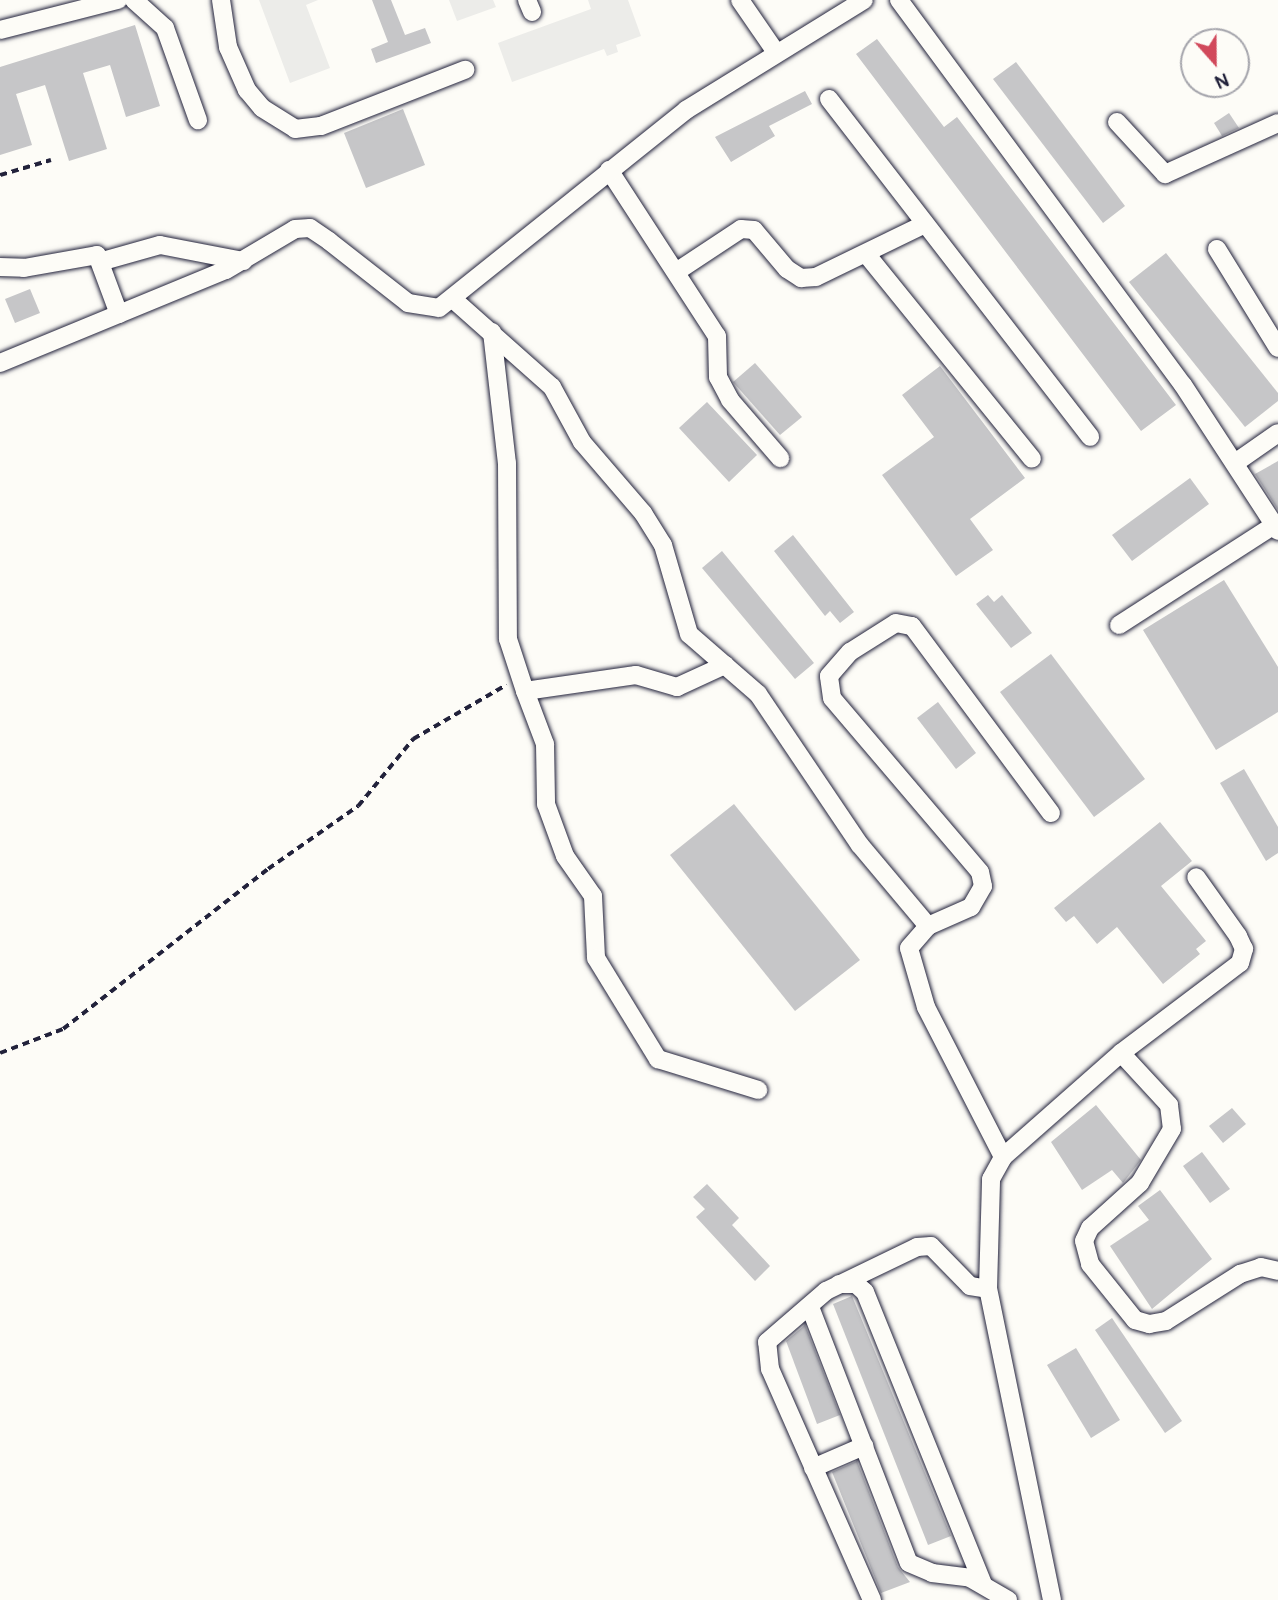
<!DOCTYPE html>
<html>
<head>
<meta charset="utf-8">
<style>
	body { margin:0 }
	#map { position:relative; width:1278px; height:1600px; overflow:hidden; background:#fdfcf7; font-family:Pangolin,sans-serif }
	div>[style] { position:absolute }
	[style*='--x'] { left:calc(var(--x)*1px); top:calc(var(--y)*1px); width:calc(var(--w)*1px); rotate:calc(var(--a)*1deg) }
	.built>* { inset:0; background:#ecece9 }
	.building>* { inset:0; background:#c6c6c8 }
	.path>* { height:3.5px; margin-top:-1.75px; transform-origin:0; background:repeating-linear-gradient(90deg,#22223b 0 7px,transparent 0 12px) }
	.roads { filter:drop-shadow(0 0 2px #22223b) drop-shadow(0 0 2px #22223b) }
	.minor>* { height:18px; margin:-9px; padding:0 9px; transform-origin:9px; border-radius:9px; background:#fdfcf7 }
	span { translate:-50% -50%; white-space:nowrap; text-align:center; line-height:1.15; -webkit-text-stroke:5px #fdfcf7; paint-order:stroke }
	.north { position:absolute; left:1180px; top:28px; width:70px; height:70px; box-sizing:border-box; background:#fdfcf7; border:2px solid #a5a5ac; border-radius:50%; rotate:159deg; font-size:19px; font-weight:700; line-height:28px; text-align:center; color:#22223b }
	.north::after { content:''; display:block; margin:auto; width:24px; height:32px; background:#d1495b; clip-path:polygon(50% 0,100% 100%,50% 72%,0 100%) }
</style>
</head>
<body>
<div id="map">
	<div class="built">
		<i style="clip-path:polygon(259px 0,318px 0,306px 5px,330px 68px,290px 83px)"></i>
		<i style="clip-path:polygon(449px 0,493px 0,496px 7px,457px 21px)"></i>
		<i style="clip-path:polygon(588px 0,628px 0,641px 36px,616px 45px,618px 52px,607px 56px,604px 49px,512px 82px,498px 43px,591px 9px)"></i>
	</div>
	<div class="building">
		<i style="clip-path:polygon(372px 0,391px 0,405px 35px,425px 28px,431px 43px,376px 63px,371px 49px,388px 42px)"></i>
		<i style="clip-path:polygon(135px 25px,160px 106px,126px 117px,110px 65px,83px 73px,107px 149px,69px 161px,45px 85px,16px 94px,32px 145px,0 155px,0 67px)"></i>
		<i style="clip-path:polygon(877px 39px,944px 127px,957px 117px,1176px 405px,1141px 431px,856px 54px)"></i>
		<i style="clip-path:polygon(1016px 62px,1125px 206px,1103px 223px,993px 79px)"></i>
		<i style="clip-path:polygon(805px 91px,812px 104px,769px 126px,775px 136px,731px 162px,715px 137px)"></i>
		<i style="clip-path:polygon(403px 109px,425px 165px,366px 188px,344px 133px)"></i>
		<i style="clip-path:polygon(1229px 113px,1239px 128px,1222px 136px,1214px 123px)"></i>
		<i style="clip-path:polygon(1166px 253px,1278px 393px,1278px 401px,1245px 427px,1129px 282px)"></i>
		<i style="clip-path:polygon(30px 289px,40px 313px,15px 323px,5px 299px)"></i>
		<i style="clip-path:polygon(755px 363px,802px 417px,780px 435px,733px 382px)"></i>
		<i style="clip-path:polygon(940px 366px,1025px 478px,970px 519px,993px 550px,956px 576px,882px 475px,934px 437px,902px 395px)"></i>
		<i style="clip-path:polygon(707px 402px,757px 455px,729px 482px,679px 428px)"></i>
		<i style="clip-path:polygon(1278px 461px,1278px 510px,1255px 474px)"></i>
		<i style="clip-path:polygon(1190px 478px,1209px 504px,1132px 561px,1112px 535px)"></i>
		<i style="clip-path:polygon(793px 535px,854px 612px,840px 623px,830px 611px,825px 616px,774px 551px)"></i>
		<i style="clip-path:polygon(722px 551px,814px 663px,795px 679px,702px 568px)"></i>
		<i style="clip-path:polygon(1224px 580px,1278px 667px,1278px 712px,1216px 750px,1143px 630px)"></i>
		<i style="clip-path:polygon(988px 595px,994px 602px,1002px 595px,1032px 633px,1011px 648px,976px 604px)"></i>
		<i style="clip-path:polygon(1051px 654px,1145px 779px,1094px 817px,1000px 692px)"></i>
		<i style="clip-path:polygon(938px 702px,976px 753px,956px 769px,917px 718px)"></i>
		<i style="clip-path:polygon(1244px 769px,1278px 827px,1278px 853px,1266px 861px,1220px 783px)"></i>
		<i style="clip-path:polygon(734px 804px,860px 960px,795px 1011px,670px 855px)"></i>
		<i style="clip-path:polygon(1160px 822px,1192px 861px,1161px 886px,1206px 941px,1196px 949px,1200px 954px,1163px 984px,1117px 927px,1097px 944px,1074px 916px,1066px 922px,1054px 908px)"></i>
		<i style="clip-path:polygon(1096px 1105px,1141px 1160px,1123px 1183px,1112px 1170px,1082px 1190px,1051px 1142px)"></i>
		<i style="clip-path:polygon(1232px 1108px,1246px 1124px,1223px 1143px,1209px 1126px)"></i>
		<i style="clip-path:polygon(1202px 1152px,1230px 1189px,1210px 1203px,1183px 1166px)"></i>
		<i style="clip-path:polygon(707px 1184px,739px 1218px,732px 1225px,770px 1266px,755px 1281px,696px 1217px,705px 1209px,693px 1197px)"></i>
		<i style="clip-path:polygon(1160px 1190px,1212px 1259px,1152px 1309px,1110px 1246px,1149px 1220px,1138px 1206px)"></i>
		<i style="clip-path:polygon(852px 1296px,951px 1536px,928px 1545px,833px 1304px)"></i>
		<i style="clip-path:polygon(1112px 1318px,1182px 1421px,1165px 1433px,1095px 1330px)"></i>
		<i style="clip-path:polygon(805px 1325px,840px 1415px,817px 1424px,786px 1341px)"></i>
		<i style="clip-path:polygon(1076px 1348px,1120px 1420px,1091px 1438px,1047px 1365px)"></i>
		<i style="clip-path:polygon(857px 1461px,898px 1567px,910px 1582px,881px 1593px,832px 1472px)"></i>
	</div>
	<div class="path">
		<i style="--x:0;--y:175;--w:53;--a:-16.4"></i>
		<i style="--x:0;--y:1053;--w:67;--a:-20.9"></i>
		<i style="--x:63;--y:1029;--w:260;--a:-38"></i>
		<i style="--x:268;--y:869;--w:110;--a:-35"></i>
		<i style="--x:358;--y:806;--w:87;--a:-50.6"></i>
		<i style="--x:413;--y:739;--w:108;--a:-30.1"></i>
	</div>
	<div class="roads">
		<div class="minor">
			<i style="--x:134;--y:0;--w:42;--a:42.1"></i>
			<i style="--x:165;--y:28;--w:98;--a:70.3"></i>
			<i style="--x:221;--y:0;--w:48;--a:81.5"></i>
			<i style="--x:228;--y:47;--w:47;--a:66.2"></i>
			<i style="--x:247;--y:90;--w:23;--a:50"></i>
			<i style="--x:262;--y:108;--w:39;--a:32"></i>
			<i style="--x:295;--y:129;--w:26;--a:-7"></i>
			<i style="--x:321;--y:126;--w:155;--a:-21.3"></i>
			<i style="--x:527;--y:0;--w:13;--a:67"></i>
			<i style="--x:740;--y:0;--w:62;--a:55.5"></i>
			<i style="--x:899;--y:0;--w:478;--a:53.6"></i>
			<i style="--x:1183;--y:385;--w:174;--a:56.9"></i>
			<i style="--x:0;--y:30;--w:122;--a:-14.3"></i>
			<i style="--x:829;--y:99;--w:427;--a:52.3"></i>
			<i style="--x:1117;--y:122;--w:71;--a:47.3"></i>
			<i style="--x:1165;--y:174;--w:124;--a:-24.3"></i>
			<i style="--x:609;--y:170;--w:198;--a:57"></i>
			<i style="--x:717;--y:336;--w:41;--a:88.6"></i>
			<i style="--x:718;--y:377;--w:26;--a:62"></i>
			<i style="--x:730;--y:400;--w:77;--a:49.2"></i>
			<i style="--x:1217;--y:249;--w:116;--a:58.4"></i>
			<i style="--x:867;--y:255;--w:262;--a:51"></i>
			<i style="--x:103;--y:261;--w:59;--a:-15.7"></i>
			<i style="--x:160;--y:245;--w:85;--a:10.9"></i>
			<i style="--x:0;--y:267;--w:24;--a:2"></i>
			<i style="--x:24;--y:268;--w:74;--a:-10.1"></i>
			<i style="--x:97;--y:255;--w:63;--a:69.6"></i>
			<i style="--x:676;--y:272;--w:78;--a:-33.5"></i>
			<i style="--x:741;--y:229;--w:13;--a:4"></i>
			<i style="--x:754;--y:230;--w:51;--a:49.8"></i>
			<i style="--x:787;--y:269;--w:17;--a:33"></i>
			<i style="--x:801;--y:278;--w:15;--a:-4"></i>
			<i style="--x:816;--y:277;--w:121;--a:-25.9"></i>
			<i style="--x:454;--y:300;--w:131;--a:41.6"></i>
			<i style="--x:552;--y:387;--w:63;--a:61.4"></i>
			<i style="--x:582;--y:442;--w:94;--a:49.3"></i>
			<i style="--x:643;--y:513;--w:38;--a:58"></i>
			<i style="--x:663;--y:545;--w:93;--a:73.7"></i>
			<i style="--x:689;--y:634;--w:91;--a:41"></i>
			<i style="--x:758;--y:694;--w:182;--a:56"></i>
			<i style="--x:860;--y:845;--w:106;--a:50"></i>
			<i style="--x:492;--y:332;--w:132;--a:83.5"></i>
			<i style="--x:507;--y:463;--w:176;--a:89.7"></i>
			<i style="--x:508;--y:639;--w:55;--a:71.9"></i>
			<i style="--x:525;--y:691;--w:112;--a:-8.2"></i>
			<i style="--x:636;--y:675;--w:43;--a:16.3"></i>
			<i style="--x:677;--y:687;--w:53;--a:-24.6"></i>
			<i style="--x:0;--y:363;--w:244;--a:-22.4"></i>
			<i style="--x:226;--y:270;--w:80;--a:-30.7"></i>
			<i style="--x:295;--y:229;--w:15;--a:-4"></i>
			<i style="--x:310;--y:228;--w:23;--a:34"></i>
			<i style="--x:329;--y:241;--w:100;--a:38.1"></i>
			<i style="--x:408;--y:303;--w:31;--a:9"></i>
			<i style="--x:439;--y:308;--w:317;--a:-38.7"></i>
			<i style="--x:686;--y:110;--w:209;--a:-31.7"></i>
			<i style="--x:1235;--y:463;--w:52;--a:-34.9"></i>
			<i style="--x:1119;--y:625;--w:184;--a:-32.8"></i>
			<i style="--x:525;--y:691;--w:57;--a:69.3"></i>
			<i style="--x:545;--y:744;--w:60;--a:89"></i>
			<i style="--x:546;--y:804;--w:55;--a:69.9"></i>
			<i style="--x:565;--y:856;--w:49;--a:55"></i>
			<i style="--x:593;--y:896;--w:62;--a:87.2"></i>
			<i style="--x:596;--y:958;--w:119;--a:58.5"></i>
			<i style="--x:658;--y:1059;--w:105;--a:17.2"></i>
			<i style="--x:1121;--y:1053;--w:71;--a:47.3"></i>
			<i style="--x:1169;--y:1105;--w:24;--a:83"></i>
			<i style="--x:1172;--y:1129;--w:63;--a:120.7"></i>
			<i style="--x:1140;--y:1183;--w:67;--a:138"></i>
			<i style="--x:1090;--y:1228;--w:14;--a:115"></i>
			<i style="--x:1084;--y:1241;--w:24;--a:75"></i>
			<i style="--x:1090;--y:1264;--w:72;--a:51.2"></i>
			<i style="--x:1135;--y:1320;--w:15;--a:16"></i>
			<i style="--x:1149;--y:1324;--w:17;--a:-10"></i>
			<i style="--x:1166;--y:1321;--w:88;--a:-32.4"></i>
			<i style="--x:1240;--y:1274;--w:22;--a:-18"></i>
			<i style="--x:1261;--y:1267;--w:17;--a:13"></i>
			<i style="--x:1003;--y:1157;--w:169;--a:-117.2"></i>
			<i style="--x:926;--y:1007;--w:61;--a:-106.1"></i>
			<i style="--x:909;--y:948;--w:29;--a:-49"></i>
			<i style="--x:928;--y:926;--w:47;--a:-23.8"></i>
			<i style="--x:971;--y:907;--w:24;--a:-60"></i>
			<i style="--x:983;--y:886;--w:14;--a:-102"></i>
			<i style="--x:980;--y:872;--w:228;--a:-130.4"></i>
			<i style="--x:832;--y:698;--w:22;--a:-98"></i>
			<i style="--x:829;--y:676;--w:32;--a:-49"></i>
			<i style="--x:850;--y:652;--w:54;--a:-32.2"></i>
			<i style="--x:896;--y:623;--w:16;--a:11"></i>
			<i style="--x:912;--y:626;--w:233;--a:53.4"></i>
			<i style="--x:839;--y:1284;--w:17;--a:0"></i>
			<i style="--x:856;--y:1284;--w:12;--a:42"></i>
			<i style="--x:865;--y:1292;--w:315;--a:68"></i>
			<i style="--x:810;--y:1307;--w:274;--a:68.9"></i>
			<i style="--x:909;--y:1563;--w:25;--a:23"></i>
			<i style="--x:932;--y:1573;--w:38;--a:7"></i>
			<i style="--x:970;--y:1578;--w:44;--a:30.1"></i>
			<i style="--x:813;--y:1468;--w:56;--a:-23.3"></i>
			<i style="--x:872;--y:1600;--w:253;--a:-113.8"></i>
			<i style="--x:770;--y:1369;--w:27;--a:-96"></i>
			<i style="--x:767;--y:1342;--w:78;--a:-40.8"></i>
			<i style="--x:826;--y:1291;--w:101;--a:-25.8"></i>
			<i style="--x:917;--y:1247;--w:14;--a:-4"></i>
			<i style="--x:931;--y:1246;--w:56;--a:45.7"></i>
			<i style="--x:970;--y:1286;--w:18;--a:9"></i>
			<i style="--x:1052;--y:1600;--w:318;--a:-101.6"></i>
			<i style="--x:988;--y:1289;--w:110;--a:-88.4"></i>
			<i style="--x:991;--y:1179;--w:25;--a:-61"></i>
			<i style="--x:1003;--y:1157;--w:157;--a:-41.4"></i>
			<i style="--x:1121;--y:1053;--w:149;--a:-37.1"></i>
			<i style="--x:1240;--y:963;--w:15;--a:-74"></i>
			<i style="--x:1244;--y:949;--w:14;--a:-115"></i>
			<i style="--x:1238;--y:936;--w:72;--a:-125.4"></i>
		</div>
	</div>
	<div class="north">N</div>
</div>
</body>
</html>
